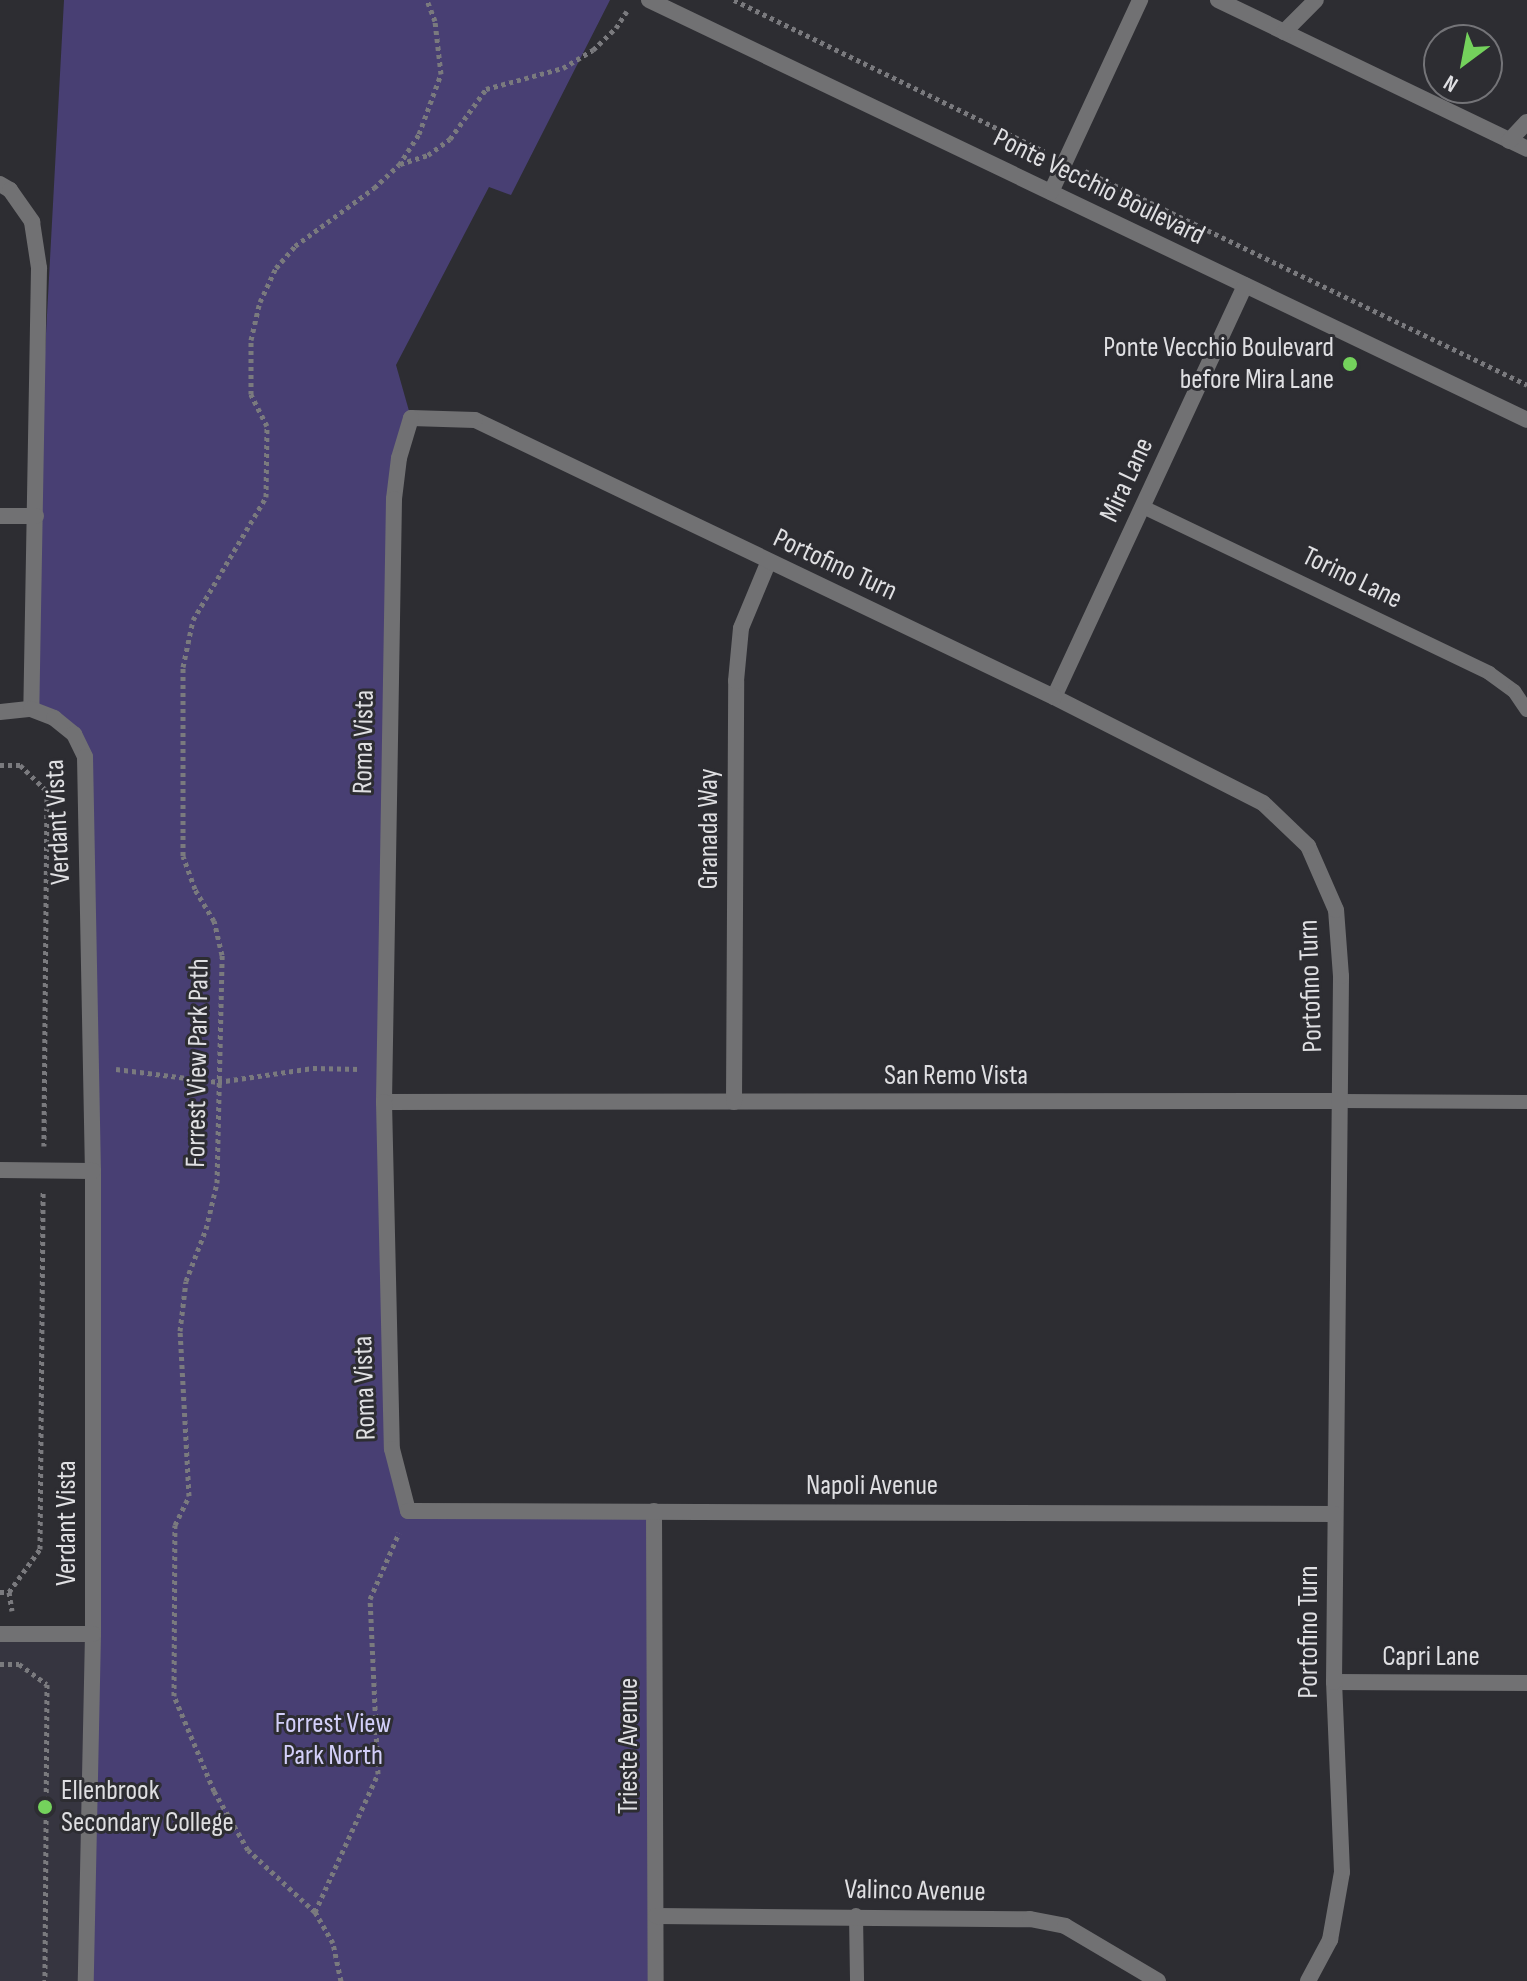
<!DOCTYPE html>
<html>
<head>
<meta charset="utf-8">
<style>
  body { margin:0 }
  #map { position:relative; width:1527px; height:1981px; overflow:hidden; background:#2d2d32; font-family:"Sofia Sans Condensed",sans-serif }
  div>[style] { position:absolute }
  .built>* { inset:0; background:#363540 }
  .green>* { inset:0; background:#483f73 }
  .path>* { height:5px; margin-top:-2.5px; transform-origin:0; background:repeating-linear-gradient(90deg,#7a7a7e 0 4px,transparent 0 8px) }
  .lane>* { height:14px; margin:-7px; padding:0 7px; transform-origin:7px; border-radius:7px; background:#717173 }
  .street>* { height:16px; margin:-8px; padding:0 8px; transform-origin:8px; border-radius:8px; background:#717173 }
  .dots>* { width:22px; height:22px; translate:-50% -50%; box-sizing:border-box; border:4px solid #2d2d32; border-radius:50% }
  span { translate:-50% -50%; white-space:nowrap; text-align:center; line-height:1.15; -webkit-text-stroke:6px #2d2d32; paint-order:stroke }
  .street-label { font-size:28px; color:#dfdfe2 }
  .poi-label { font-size:28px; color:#dfdfe2 }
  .right { translate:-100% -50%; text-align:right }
  .left { translate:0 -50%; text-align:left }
  .park-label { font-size:28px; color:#d3cff9 }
  .north { position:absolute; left:1423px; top:24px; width:80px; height:80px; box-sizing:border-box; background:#2d2d32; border:2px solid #747478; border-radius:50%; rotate:212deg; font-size:22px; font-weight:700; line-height:32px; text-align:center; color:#dfdfe2 }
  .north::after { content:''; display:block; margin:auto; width:28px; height:36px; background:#74d25c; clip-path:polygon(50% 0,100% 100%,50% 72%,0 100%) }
</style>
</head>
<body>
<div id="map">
  <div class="built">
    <div style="clip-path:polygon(0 1634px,93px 1634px,86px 1981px,0 1981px)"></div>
  </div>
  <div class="green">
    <div style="clip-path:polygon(64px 0,610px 0,511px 195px,489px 187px,396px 365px,411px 418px,399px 458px,384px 1102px,392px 1449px,408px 1511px,654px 1511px,656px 1981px,86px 1981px,85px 758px,74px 734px,31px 709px,35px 537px)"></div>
  </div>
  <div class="path">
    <div style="left:734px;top:0;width:345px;rotate:26deg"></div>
    <div style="left:400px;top:164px;width:29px;rotate:-18deg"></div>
    <div style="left:428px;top:155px;width:27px;rotate:-36deg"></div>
    <div style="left:450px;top:139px;width:62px;rotate:-54.2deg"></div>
    <div style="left:486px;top:89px;width:80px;rotate:-15.3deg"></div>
    <div style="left:563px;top:68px;width:35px;rotate:-31deg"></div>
    <div style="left:593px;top:50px;width:32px;rotate:-44deg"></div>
    <div style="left:616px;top:28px;width:20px;rotate:-57deg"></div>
    <div style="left:1085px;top:171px;width:491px;rotate:25.8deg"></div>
    <div style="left:0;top:765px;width:20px"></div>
    <div style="left:20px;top:765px;width:37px;rotate:44deg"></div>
    <div style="left:47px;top:791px;width:355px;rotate:90.5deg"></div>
    <div style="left:116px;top:1069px;width:103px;rotate:7.3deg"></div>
    <div style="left:218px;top:1082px;width:96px;rotate:-8.4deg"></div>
    <div style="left:313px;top:1068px;width:47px;rotate:1.2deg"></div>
    <div style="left:0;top:1592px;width:9px"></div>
    <div style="left:9px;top:1592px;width:53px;rotate:-54.2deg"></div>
    <div style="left:40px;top:1549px;width:357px;rotate:-89.5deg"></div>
    <div style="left:9px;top:1592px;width:19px;rotate:81deg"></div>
    <div style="left:0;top:1664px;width:19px"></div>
    <div style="left:19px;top:1664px;width:34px;rotate:36deg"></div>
    <div style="left:47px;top:1684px;width:297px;rotate:90.4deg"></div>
    <div style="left:315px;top:1912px;width:152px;rotate:-65.5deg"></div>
    <div style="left:378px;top:1774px;width:175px;rotate:-92.6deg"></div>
    <div style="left:370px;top:1599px;width:72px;rotate:-66.3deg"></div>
    <div style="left:341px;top:1981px;width:39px;rotate:-102deg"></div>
    <div style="left:333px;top:1943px;width:36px;rotate:-120deg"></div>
    <div style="left:315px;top:1912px;width:91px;rotate:-137.2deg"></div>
    <div style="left:248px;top:1850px;width:68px;rotate:-120deg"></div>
    <div style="left:214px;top:1791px;width:103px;rotate:-112.8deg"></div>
    <div style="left:174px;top:1696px;width:171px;rotate:-89.7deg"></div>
    <div style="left:175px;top:1525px;width:32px;rotate:-64deg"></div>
    <div style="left:189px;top:1496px;width:165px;rotate:-93.1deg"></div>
    <div style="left:180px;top:1331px;width:50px;rotate:-83.2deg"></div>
    <div style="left:186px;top:1281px;width:56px;rotate:-69deg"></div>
    <div style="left:206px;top:1229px;width:47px;rotate:-76.6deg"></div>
    <div style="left:217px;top:1183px;width:228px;rotate:-88.7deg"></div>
    <div style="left:222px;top:955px;width:35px;rotate:-103deg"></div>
    <div style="left:214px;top:921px;width:37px;rotate:-121deg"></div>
    <div style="left:195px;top:889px;width:35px;rotate:-110deg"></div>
    <div style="left:183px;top:856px;width:189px;rotate:-90deg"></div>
    <div style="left:183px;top:667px;width:48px;rotate:-78deg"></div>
    <div style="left:193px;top:620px;width:143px;rotate:-59.3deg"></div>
    <div style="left:266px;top:497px;width:71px;rotate:-89.2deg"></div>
    <div style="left:267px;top:426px;width:36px;rotate:-117deg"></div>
    <div style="left:251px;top:394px;width:54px;rotate:-90deg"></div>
    <div style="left:251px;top:340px;width:39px;rotate:-77deg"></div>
    <div style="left:260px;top:302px;width:38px;rotate:-65deg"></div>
    <div style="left:276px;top:268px;width:29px;rotate:-49deg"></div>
    <div style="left:295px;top:246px;width:98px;rotate:-36.3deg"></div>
    <div style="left:374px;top:188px;width:34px;rotate:-43deg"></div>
    <div style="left:399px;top:165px;width:37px;rotate:-57deg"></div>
    <div style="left:419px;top:134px;width:64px;rotate:-69.9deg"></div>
    <div style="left:441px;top:74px;width:53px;rotate:-96.5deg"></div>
    <div style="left:435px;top:21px;width:22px;rotate:-111deg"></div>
  </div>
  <div class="lane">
    <div style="left:1143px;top:507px;width:384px;rotate:25.6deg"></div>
    <div style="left:1489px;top:673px;width:31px;rotate:36deg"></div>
    <div style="left:1514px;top:691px;width:23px;rotate:56deg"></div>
    <div style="left:1340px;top:1101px;width:187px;rotate:0.3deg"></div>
    <div style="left:856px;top:1915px;width:66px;rotate:89.1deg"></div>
  </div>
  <div class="street">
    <div style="left:649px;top:0;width:973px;rotate:25.56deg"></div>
    <div style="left:1218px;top:0;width:343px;rotate:25.7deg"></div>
    <div style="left:1284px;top:32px;width:45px;rotate:-45deg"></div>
    <div style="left:1509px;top:141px;width:26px;rotate:-47deg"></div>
    <div style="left:0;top:184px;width:12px;rotate:31deg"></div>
    <div style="left:10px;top:190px;width:39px;rotate:55deg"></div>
    <div style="left:32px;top:222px;width:47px;rotate:81.3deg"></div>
    <div style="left:39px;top:268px;width:441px;rotate:91deg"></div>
    <div style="left:1051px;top:192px;width:212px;rotate:-65.1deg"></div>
    <div style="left:0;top:516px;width:36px"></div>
    <div style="left:1054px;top:697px;width:454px;rotate:-65.1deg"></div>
    <div style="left:0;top:712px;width:31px;rotate:-6deg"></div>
    <div style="left:31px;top:709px;width:25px;rotate:21deg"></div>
    <div style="left:54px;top:718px;width:26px;rotate:39deg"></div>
    <div style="left:74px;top:734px;width:25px;rotate:64deg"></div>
    <div style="left:85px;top:757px;width:414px;rotate:88.9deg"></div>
    <div style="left:93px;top:1171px;width:463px;rotate:90deg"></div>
    <div style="left:93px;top:1634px;width:347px;rotate:91.2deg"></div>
    <div style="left:384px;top:1102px;width:956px;rotate:-0.06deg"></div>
    <div style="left:734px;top:1102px;width:421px;rotate:-89.7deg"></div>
    <div style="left:736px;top:681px;width:53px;rotate:-84.6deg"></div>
    <div style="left:741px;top:628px;width:70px;rotate:-67.4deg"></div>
    <div style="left:0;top:1170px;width:93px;rotate:0.6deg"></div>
    <div style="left:654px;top:1511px;width:470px;rotate:89.8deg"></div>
    <div style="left:0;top:1634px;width:93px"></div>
    <div style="left:1334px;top:1682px;width:193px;rotate:0.3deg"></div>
    <div style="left:656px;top:1916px;width:374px;rotate:0.5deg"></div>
    <div style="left:1030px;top:1919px;width:36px;rotate:11deg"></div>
    <div style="left:1065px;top:1926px;width:108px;rotate:30.6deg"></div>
    <div style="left:1308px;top:1981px;width:47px;rotate:-61.8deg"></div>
    <div style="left:1330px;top:1940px;width:69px;rotate:-80deg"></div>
    <div style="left:1342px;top:1872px;width:190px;rotate:-92.4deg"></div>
    <div style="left:1334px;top:1682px;width:706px;rotate:-89.43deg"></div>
    <div style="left:1341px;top:976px;width:66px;rotate:-94.3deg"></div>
    <div style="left:1336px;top:910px;width:70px;rotate:-113.6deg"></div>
    <div style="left:1308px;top:846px;width:62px;rotate:-136.3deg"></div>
    <div style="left:1263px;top:803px;width:234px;rotate:-153.1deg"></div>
    <div style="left:1054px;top:697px;width:642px;rotate:-154.43deg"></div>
    <div style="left:475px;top:420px;width:64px;rotate:-178.2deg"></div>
    <div style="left:411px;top:418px;width:42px;rotate:106.7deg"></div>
    <div style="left:399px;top:458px;width:41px;rotate:97deg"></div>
    <div style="left:394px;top:499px;width:603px;rotate:90.95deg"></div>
    <div style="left:384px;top:1102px;width:347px;rotate:88.7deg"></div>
    <div style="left:392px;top:1449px;width:64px;rotate:75.5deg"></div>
    <div style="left:408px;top:1511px;width:927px;rotate:0.19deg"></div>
  </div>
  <div class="dots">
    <div style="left:1350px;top:364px;background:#74d25c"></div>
    <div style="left:45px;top:1807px;background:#74d25c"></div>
  </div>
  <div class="street-label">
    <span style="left:1099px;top:187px;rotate:26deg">Ponte Vecchio Boulevard</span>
    <span style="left:1127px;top:480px;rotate:-65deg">Mira Lane</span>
    <span style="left:835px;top:565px;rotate:25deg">Portofino Turn</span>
    <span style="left:1352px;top:578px;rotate:26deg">Torino Lane</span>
    <span style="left:364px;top:742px;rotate:-89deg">Roma Vista</span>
    <span style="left:58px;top:822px;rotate:-93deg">Verdant Vista</span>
    <span style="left:709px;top:829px;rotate:-90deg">Granada Way</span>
    <span style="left:1311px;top:986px;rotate:-92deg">Portofino Turn</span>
    <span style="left:198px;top:1063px;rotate:-89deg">Forrest View Park Path</span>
    <span style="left:956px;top:1076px">San Remo Vista</span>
    <span style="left:365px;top:1388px;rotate:-92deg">Roma Vista</span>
    <span style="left:872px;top:1486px">Napoli Avenue</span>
    <span style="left:67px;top:1523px;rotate:-90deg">Verdant Vista</span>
    <span style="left:1309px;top:1632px;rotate:-90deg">Portofino Turn</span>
    <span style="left:1431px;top:1657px">Capri Lane</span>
    <span style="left:629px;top:1746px;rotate:-90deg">Trieste Avenue</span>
    <span style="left:915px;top:1891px;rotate:1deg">Valinco Avenue</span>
  </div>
  <div class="poi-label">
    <span class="right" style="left:1334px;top:364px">Ponte Vecchio Boulevard<br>before Mira Lane</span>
    <span class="left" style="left:61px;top:1807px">Ellenbrook<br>Secondary College</span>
  </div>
  <div class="park-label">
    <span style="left:333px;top:1740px">Forrest View<br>Park North</span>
  </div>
  <div class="north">N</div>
</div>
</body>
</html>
